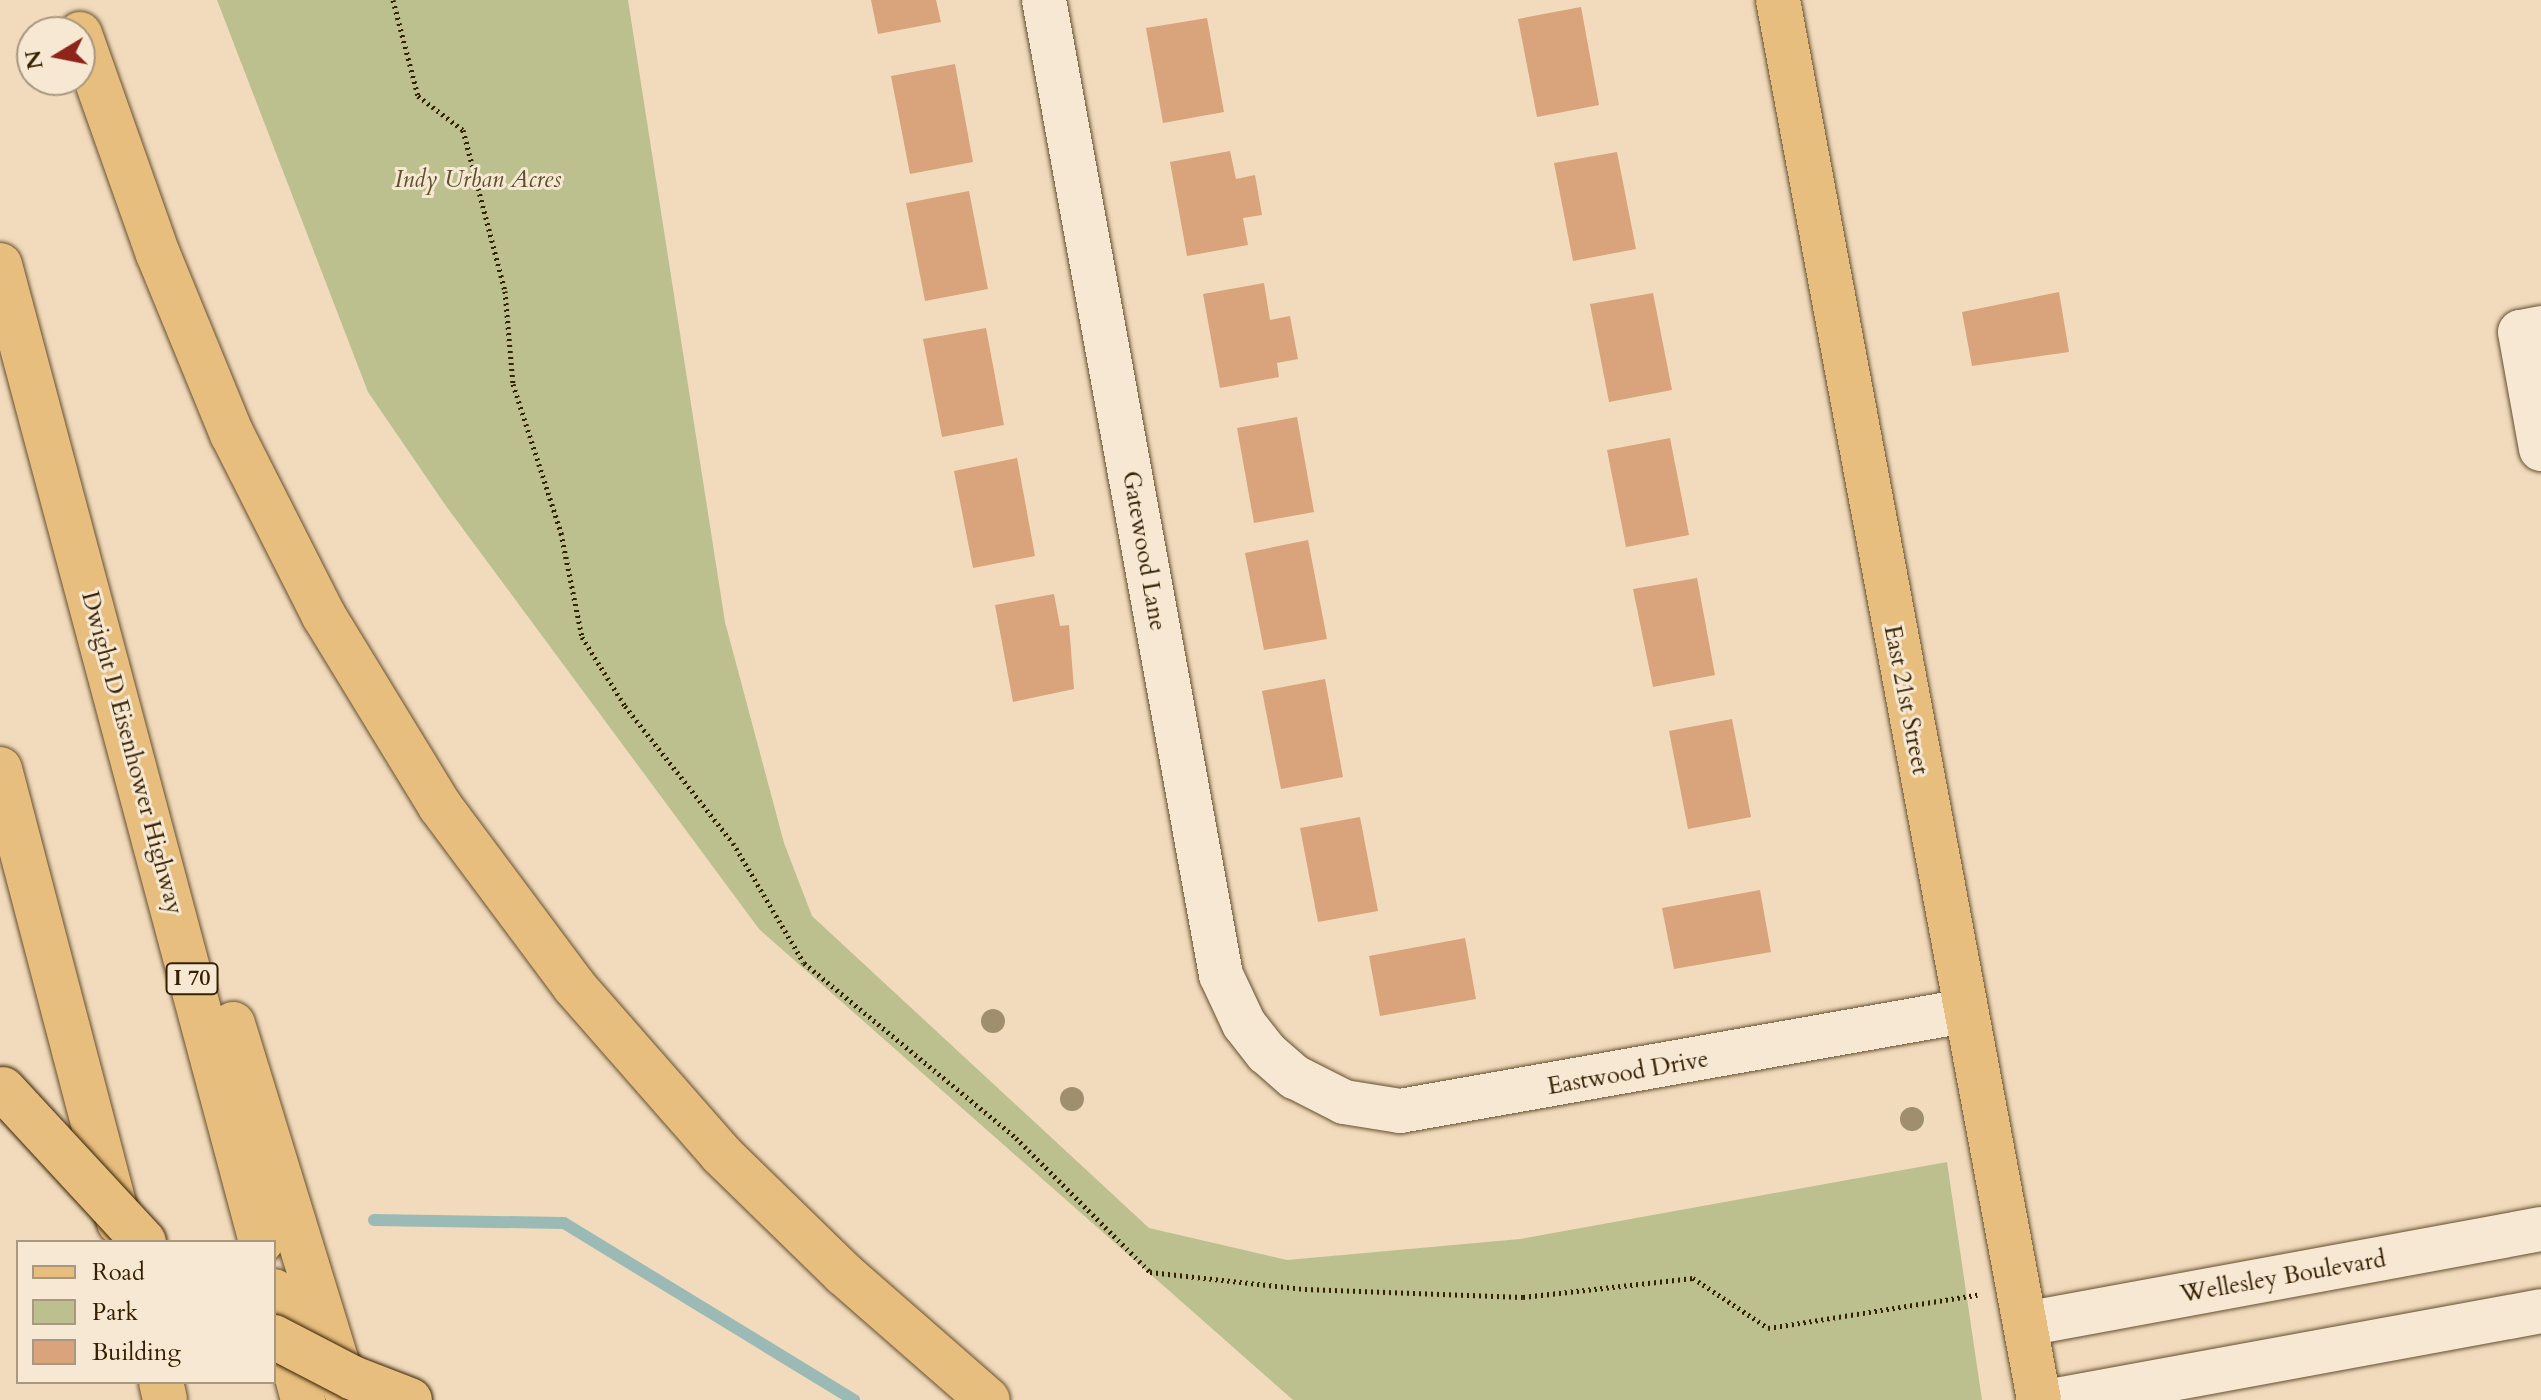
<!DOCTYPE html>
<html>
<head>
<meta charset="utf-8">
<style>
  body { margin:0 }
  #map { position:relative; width:2541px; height:1400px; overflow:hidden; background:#f1dbbc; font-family:Cardo,serif }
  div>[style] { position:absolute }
  .green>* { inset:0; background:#bcc08f }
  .stream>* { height:12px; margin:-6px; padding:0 6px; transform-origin:6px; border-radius:6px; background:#9bbab5 }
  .building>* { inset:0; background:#d9a37b }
  .path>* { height:5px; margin-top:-2.5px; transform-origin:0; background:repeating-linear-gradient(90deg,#362000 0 2px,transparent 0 6px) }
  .roads { filter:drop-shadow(0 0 2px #654f2f) drop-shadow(0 0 2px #654f2f) }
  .minor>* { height:44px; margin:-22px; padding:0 22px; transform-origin:22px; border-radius:22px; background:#f6e8d3 }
  .major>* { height:44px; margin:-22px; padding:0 22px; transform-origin:22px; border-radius:22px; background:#e8be7e }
  .highway>* { height:44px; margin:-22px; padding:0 22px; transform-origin:22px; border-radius:22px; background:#e8be7e }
  .bridges { filter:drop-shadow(0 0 2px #362000) drop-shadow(0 0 2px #362000) }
  .highway-bridge>* { height:44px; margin:-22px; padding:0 22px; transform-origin:22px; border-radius:22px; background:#e8be7e }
  .trees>* { width:24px; height:24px; margin:-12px; border-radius:50%; background:#a08f6c }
  span { translate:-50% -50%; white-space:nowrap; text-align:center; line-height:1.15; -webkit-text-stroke:6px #f6e8d3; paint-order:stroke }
  .shield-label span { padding:2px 6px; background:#f6e8d3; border:2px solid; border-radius:6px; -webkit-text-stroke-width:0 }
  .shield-label { font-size:22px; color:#362000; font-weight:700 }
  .park-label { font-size:24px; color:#5e502b; font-style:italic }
  .street-label { font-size:24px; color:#362000 }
  .legend { position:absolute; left:16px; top:1240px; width:260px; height:144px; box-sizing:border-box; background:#f6e8d3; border:2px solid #a9987f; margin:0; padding:10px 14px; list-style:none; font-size:24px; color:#362000 }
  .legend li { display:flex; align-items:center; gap:16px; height:40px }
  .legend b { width:40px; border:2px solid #a9987f }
  .north { position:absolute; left:16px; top:16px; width:80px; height:80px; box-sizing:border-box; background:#f6e8d3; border:2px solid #a9987f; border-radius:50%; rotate:260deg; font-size:22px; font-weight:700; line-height:32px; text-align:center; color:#362000 }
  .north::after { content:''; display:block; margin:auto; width:28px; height:36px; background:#8f2418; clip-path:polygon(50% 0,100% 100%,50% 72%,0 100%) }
</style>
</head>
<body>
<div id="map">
  <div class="green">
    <div style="clip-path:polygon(217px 0,628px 0,725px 622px,784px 843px,812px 916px,1149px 1228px,1287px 1260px,1520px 1239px,1947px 1162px,1982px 1400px,1293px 1400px,759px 929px,446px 506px,368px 392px)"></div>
  </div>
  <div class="stream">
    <div style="left:374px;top:1220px;width:190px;rotate:0.9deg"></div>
    <div style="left:564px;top:1223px;width:340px;rotate:31.4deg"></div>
  </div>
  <div class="building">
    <div style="clip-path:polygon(871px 0,936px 0,941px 22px,878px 34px)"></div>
    <div style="clip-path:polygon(1581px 7px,1599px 105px,1537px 117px,1518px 19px)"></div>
    <div style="clip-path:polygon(1207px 18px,1224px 112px,1163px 123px,1146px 28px)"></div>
    <div style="clip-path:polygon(955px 64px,973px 162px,910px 174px,891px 76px)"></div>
    <div style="clip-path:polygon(1230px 151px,1236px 179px,1255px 175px,1262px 215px,1243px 218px,1248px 245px,1187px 256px,1170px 162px)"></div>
    <div style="clip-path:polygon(1617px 152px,1636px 249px,1573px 261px,1554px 163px)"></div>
    <div style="clip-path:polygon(969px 191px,988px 289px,925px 301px,906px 203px)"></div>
    <div style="clip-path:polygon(1264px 283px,1270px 320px,1290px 316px,1298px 359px,1277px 363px,1279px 377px,1220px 388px,1203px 294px)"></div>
    <div style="clip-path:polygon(2059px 292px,2069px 352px,1972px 366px,1962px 312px)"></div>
    <div style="clip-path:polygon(1653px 293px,1672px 390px,1609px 402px,1590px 304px)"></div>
    <div style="clip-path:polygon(986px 328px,1004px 425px,942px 437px,923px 339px)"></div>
    <div style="clip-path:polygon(1297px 417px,1314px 512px,1254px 523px,1237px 428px)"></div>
    <div style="clip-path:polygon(1670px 438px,1689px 535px,1626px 547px,1607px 450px)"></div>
    <div style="clip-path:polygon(1017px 458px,1035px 556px,973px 568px,954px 471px)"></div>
    <div style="clip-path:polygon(1308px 540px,1327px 639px,1264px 650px,1245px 553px)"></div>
    <div style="clip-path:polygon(1697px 578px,1715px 675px,1653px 687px,1633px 589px)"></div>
    <div style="clip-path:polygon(1054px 594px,1060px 626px,1069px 625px,1074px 689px,1013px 702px,995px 605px)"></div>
    <div style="clip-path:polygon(1325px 679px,1343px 777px,1281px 789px,1262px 691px)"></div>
    <div style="clip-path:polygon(1732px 719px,1751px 817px,1688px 829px,1669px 731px)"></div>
    <div style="clip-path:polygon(1360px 817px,1378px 911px,1318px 922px,1300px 828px)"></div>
    <div style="clip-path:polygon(1760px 890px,1771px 952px,1674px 969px,1662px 908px)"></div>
    <div style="clip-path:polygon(1465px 938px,1476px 999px,1380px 1016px,1369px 956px)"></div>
  </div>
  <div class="path">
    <div style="left:393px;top:0;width:99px;rotate:75.4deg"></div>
    <div style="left:418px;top:96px;width:56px;rotate:37.1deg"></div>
    <div style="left:463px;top:130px;width:166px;rotate:75.4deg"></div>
    <div style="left:505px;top:291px;width:93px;rotate:85.1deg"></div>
    <div style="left:513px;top:384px;width:157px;rotate:72.1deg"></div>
    <div style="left:561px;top:533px;width:106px;rotate:78.6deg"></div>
    <div style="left:582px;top:637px;width:81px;rotate:58.1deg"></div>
    <div style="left:625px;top:706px;width:174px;rotate:51.8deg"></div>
    <div style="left:733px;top:843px;width:139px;rotate:59.4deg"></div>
    <div style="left:804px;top:963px;width:275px;rotate:39.5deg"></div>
    <div style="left:1016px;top:1138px;width:190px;rotate:45deg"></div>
    <div style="left:1150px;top:1272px;width:156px;rotate:6.3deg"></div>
    <div style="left:1305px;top:1289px;width:218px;rotate:2.1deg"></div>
    <div style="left:1523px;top:1297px;width:171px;rotate:-6.4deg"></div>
    <div style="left:1693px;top:1278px;width:90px;rotate:33.7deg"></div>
    <div style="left:1768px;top:1328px;width:212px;rotate:-9deg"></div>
  </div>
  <div class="roads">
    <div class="minor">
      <div style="left:1044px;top:0;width:991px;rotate:79.71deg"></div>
      <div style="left:1221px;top:975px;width:54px;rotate:64.9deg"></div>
      <div style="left:1244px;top:1024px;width:37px;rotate:52deg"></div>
      <div style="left:1267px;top:1053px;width:37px;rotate:41deg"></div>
      <div style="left:1295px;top:1077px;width:55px;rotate:27deg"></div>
      <div style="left:1344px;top:1102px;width:57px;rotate:9.1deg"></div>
      <div style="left:1400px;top:1111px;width:574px;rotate:-10.04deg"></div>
      <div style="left:2541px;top:328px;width:21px;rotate:169deg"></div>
      <div style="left:2520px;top:332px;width:119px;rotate:79.8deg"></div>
      <div style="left:2025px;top:1324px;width:525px;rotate:-10.43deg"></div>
      <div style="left:2057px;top:1400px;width:492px;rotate:-10.4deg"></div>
    </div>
    <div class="major">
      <div style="left:1778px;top:0;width:1424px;rotate:79.44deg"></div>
    </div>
    <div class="highway">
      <div style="left:80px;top:34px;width:233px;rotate:70.5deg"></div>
      <div style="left:158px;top:254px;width:195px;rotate:67.7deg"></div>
      <div style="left:232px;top:434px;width:204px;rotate:63.2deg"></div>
      <div style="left:324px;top:616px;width:223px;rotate:58.6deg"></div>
      <div style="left:440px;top:806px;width:224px;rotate:53.3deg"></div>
      <div style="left:574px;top:986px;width:223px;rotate:48.8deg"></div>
      <div style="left:721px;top:1154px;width:172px;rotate:44.3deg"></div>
      <div style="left:844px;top:1274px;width:191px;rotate:41.2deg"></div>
      <div style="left:0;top:265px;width:1011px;rotate:75.04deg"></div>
      <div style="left:0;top:769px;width:469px;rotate:75.3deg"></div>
      <div style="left:233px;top:1024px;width:393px;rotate:72.9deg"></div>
      <div style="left:274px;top:1291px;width:113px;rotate:75.1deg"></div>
      <div style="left:161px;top:1382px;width:18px;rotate:77deg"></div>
    </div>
  </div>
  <div class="bridges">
    <div class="highway-bridge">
      <div style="left:3px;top:1089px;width:208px;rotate:47.3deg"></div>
      <div style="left:274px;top:1337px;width:89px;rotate:27.4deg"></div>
      <div style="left:353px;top:1378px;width:61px;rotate:21.1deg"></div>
    </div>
  </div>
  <div class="trees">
    <div style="left:993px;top:1021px"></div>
    <div style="left:1072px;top:1099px"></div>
    <div style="left:1912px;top:1119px"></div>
  </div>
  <div class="shield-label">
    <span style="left:192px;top:979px">I 70</span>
  </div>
  <div class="park-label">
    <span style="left:478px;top:180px">Indy Urban Acres</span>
  </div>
  <div class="street-label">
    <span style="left:1144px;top:551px;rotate:80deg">Gatewood Lane</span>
    <span style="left:1906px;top:700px;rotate:79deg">East 21st Street</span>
    <span style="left:132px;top:753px;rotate:75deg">Dwight D Eisenhower Highway</span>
    <span style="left:1628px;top:1073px;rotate:-10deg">Eastwood Drive</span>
    <span style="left:2283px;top:1277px;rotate:-10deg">Wellesley Boulevard</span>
  </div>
  <ul class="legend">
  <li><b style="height:10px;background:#e8be7e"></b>Road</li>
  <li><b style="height:22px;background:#bcc08f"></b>Park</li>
  <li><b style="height:22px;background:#d9a37b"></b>Building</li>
  </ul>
  <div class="north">N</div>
</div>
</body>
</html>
